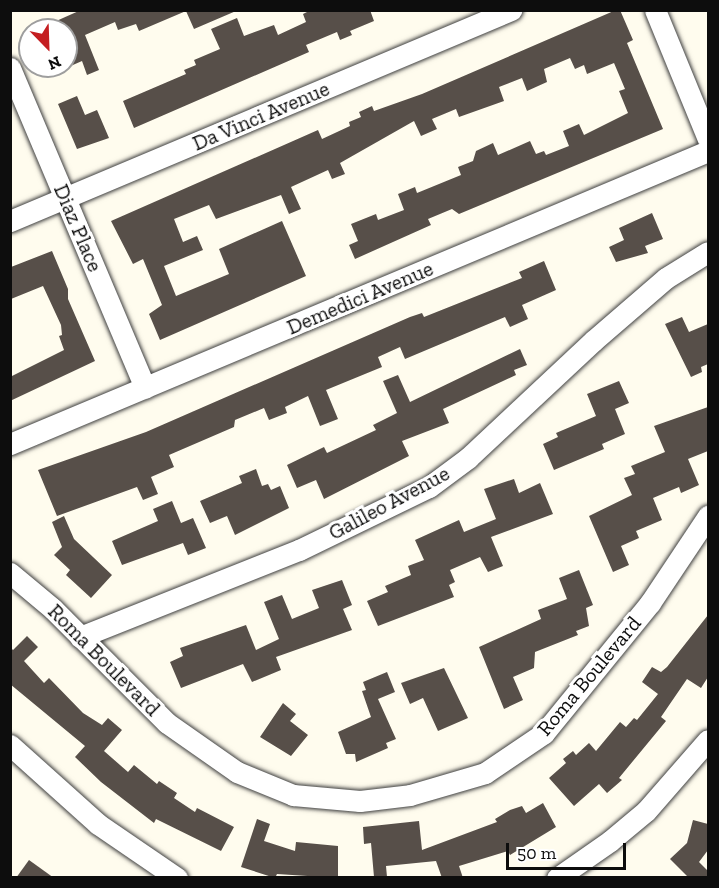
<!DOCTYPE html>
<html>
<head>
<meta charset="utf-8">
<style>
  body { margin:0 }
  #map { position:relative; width:719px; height:888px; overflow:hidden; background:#fffcee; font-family:"Zilla Slab",serif }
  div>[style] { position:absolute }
  .building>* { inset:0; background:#574f49 }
  .roads { filter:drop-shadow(0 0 2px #404040) drop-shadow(0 0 2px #404040) }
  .minor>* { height:21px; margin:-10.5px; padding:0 10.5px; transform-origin:10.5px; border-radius:10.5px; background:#fff }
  span { translate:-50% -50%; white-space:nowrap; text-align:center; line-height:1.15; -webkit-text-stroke:6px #fff; paint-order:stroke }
  .street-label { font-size:21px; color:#0d0d0d }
  .frame { position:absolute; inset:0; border:12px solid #0d0d0d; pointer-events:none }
  .north { position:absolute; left:18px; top:18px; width:60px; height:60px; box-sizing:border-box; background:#fff; border:2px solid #9e9e9e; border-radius:50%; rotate:157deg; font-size:16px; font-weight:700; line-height:24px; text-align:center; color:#0d0d0d }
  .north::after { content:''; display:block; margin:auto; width:21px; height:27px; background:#c41e21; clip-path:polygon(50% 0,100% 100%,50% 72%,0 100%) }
  .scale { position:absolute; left:506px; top:843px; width:120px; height:27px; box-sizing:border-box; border:3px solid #0d0d0d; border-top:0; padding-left:8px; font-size:18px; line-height:21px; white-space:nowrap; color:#0d0d0d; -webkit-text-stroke:4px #fff; paint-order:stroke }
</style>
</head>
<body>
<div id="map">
  <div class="building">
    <div style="clip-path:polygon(81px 10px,236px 10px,236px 11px,194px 29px,186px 11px,139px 31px,136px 24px,118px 30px,115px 22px,85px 35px,99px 70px,87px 75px,82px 61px,66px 68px,66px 30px,36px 30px)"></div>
    <div style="clip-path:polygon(311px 10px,370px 10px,374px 21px,350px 31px,352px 35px,340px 40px,337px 32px,306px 45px,309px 52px,134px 128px,123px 101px,186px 74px,184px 70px,196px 65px,194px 60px,220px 49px,211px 29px,237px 18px,244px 36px,274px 25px,278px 35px,306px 22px,303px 14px)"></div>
    <div style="clip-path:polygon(616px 10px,620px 10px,633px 40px,627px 43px,663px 129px,459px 214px,452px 209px,428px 219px,431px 225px,355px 259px,349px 245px,358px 241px,351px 224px,376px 214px,378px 220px,404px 210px,398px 194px,415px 187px,417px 193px,461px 175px,458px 167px,473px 161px,476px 151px,493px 143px,498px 155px,530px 141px,536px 154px,544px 151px,546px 155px,569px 146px,563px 131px,579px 124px,584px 135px,628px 113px,619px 91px,625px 89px,614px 63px,587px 74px,584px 65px,575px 69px,570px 58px,544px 69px,547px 82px,527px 91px,522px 78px,499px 87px,504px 101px,459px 117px,456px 109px,432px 119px,437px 129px,421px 136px,414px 121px,340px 163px,345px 174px,332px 179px,328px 170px,291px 187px,301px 209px,289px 214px,281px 195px,216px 219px,209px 205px,174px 219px,183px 242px,197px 236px,203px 250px,164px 266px,176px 296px,229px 274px,219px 249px,282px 221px,306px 276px,160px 340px,149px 314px,162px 305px,143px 259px,133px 264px,111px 221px,318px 130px,322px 139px,350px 126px,349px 122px,361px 117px,359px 112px,372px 106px,374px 111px,422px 94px)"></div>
    <div style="clip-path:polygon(77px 96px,85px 115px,97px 110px,109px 138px,77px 149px,58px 104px)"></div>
    <div style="clip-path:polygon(652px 213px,663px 239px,645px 246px,648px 253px,616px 262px,609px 247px,624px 240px,619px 228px)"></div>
    <div style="clip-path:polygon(52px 251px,68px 289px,68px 299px,95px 361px,10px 401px,10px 377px,64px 350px,59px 336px,62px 335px,61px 325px,43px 286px,11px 299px,11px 267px)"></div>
    <div style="clip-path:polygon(544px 261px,556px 290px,522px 305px,528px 319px,510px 327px,505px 317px,405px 359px,400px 347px,378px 357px,382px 367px,326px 390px,338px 419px,320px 426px,308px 396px,285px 407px,287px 413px,269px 420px,264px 408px,235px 420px,234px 427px,169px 455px,174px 467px,151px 477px,158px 494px,143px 500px,137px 487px,57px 516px,38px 470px,146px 432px,410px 317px,422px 313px,424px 317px,522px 278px,519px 272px)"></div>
    <div style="clip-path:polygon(682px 317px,689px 332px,708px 324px,708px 364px,701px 367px,702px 372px,691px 377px,665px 324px)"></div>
    <div style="clip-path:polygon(520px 349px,527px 365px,514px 370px,516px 375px,443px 409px,449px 423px,402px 441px,409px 456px,324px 499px,316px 480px,297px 488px,287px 465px,324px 447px,327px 453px,376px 430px,373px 425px,397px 413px,383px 381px,398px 375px,410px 402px)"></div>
    <div style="clip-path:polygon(619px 381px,629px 403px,615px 409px,625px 434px,602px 444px,604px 449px,554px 470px,543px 444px,558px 437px,556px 433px,596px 416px,587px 394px)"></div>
    <div style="clip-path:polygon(708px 407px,708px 451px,688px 459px,699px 485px,681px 493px,679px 487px,653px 498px,662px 520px,636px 531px,639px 538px,621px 546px,629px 565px,613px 572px,589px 516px,632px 495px,624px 478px,635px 474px,631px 466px,665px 452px,654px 426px)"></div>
    <div style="clip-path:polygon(256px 469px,262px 486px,268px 484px,271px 490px,280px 486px,289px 508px,235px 535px,227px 516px,210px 523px,200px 501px,242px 483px,239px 476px)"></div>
    <div style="clip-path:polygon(514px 479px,519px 493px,540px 483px,553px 514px,491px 537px,503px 566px,488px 572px,480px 557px,450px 570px,455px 582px,449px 585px,454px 597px,378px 626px,367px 601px,388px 592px,385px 586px,411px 575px,408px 566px,424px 560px,415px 540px,459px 520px,464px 532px,496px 519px,484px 489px)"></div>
    <div style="clip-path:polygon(172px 501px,181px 523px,193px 518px,206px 548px,188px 555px,183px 543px,122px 565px,112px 541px,158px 521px,153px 509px)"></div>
    <div style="clip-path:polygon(64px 516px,74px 539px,112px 575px,91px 598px,66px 575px,70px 570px,54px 555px,62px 547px,52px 522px)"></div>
    <div style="clip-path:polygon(579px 570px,593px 605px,586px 608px,589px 626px,576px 631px,578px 635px,535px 652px,534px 668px,513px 677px,523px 700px,504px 709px,479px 647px,541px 619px,538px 610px,567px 599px,559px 578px)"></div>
    <div style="clip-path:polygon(342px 580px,352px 605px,343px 609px,352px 630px,276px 657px,281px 670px,252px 682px,243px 664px,181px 688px,170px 662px,183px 656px,180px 648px,246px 625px,256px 650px,279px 639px,264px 602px,282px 595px,292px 619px,319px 608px,312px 590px)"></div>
    <div style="clip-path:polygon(708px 615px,708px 677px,701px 688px,687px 679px,661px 717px,666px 721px,619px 778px,622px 780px,607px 793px,599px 784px,574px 806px,549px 778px,566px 763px,563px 759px,573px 751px,576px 755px,589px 743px,596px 751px,620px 722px,626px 727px,634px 718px,637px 720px,658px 694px,642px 682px,652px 667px,661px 672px,667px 667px)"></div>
    <div style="clip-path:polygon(27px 636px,38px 647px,24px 661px,44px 683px,49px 678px,83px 713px,102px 725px,108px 718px,122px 730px,104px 751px,128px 772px,134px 765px,157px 784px,159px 781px,177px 793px,174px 798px,195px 812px,197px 808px,234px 827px,221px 851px,156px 819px,154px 823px,101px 782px,75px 757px,85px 746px,10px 684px,10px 647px,13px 650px)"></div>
    <div style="clip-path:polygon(444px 668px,468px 718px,438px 731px,423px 698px,410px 704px,401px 683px)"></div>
    <div style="clip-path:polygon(387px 672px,395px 692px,378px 699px,396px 739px,386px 743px,388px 748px,356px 762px,355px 754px,346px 754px,338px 732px,371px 717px,362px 691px,366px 690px,363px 682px)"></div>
    <div style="clip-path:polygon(283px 703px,296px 714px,290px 721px,308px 735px,291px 756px,260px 737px)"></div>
    <div style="clip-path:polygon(543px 803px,556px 827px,510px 855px,508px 851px,459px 866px,463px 878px,442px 878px,436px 861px,386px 866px,387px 877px,374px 877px,371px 843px,364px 844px,363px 827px,419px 821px,422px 850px,497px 822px,495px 819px,510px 810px,522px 806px,526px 813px)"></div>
    <div style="clip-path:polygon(257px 819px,270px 824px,264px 841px,295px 851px,296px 842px,338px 846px,338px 878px,277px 874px,275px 878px,241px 867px)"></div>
    <div style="clip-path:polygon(693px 820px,708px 824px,708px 850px,699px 862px,708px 871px,708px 878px,689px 878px,670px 859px,687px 843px)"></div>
    <div style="clip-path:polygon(29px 860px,54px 878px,16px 878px)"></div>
  </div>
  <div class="roads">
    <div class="minor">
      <div style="left:655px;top:10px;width:139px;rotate:67.7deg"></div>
      <div style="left:10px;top:68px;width:347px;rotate:67.1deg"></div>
      <div style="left:10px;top:221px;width:544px;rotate:-22.84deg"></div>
      <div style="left:10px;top:444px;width:757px;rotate:-22.77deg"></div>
      <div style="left:10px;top:573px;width:56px;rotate:39.9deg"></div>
      <div style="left:53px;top:609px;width:161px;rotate:45deg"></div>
      <div style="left:167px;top:723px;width:85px;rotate:35deg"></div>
      <div style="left:237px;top:772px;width:61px;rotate:22.3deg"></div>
      <div style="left:293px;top:795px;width:67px;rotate:5.1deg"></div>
      <div style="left:360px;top:801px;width:50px;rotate:-6.8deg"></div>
      <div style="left:410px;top:795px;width:78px;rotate:-16.3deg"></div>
      <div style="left:485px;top:773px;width:71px;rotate:-34.1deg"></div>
      <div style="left:544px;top:733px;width:168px;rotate:-50.8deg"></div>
      <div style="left:650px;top:603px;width:105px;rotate:-56.3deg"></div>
      <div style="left:80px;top:637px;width:236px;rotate:-21.7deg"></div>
      <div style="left:299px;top:550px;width:144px;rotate:-25.9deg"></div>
      <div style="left:429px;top:487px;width:49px;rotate:-36.6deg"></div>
      <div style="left:468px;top:458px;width:171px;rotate:-43.1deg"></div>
      <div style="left:593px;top:341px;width:96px;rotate:-40.8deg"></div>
      <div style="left:666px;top:278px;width:49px;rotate:-31.8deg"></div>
      <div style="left:10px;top:745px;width:118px;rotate:41.9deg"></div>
      <div style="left:98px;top:824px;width:96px;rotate:34.4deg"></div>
      <div style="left:557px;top:878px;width:65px;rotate:-34.9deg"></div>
      <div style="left:610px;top:841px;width:47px;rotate:-39.8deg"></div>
      <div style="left:646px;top:811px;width:94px;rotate:-48.9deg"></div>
    </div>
  </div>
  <div class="street-label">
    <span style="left:261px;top:116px;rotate:-23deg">Da Vinci Avenue</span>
    <span style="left:78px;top:228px;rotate:67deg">Diaz Place</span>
    <span style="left:360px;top:298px;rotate:-23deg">Demedici Avenue</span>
    <span style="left:389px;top:503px;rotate:-28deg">Galileo Avenue</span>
    <span style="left:104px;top:660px;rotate:45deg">Roma Boulevard</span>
    <span style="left:589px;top:676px;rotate:-50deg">Roma Boulevard</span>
  </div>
  <div class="frame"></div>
  <div class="north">N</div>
  <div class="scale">50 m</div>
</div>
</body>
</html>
